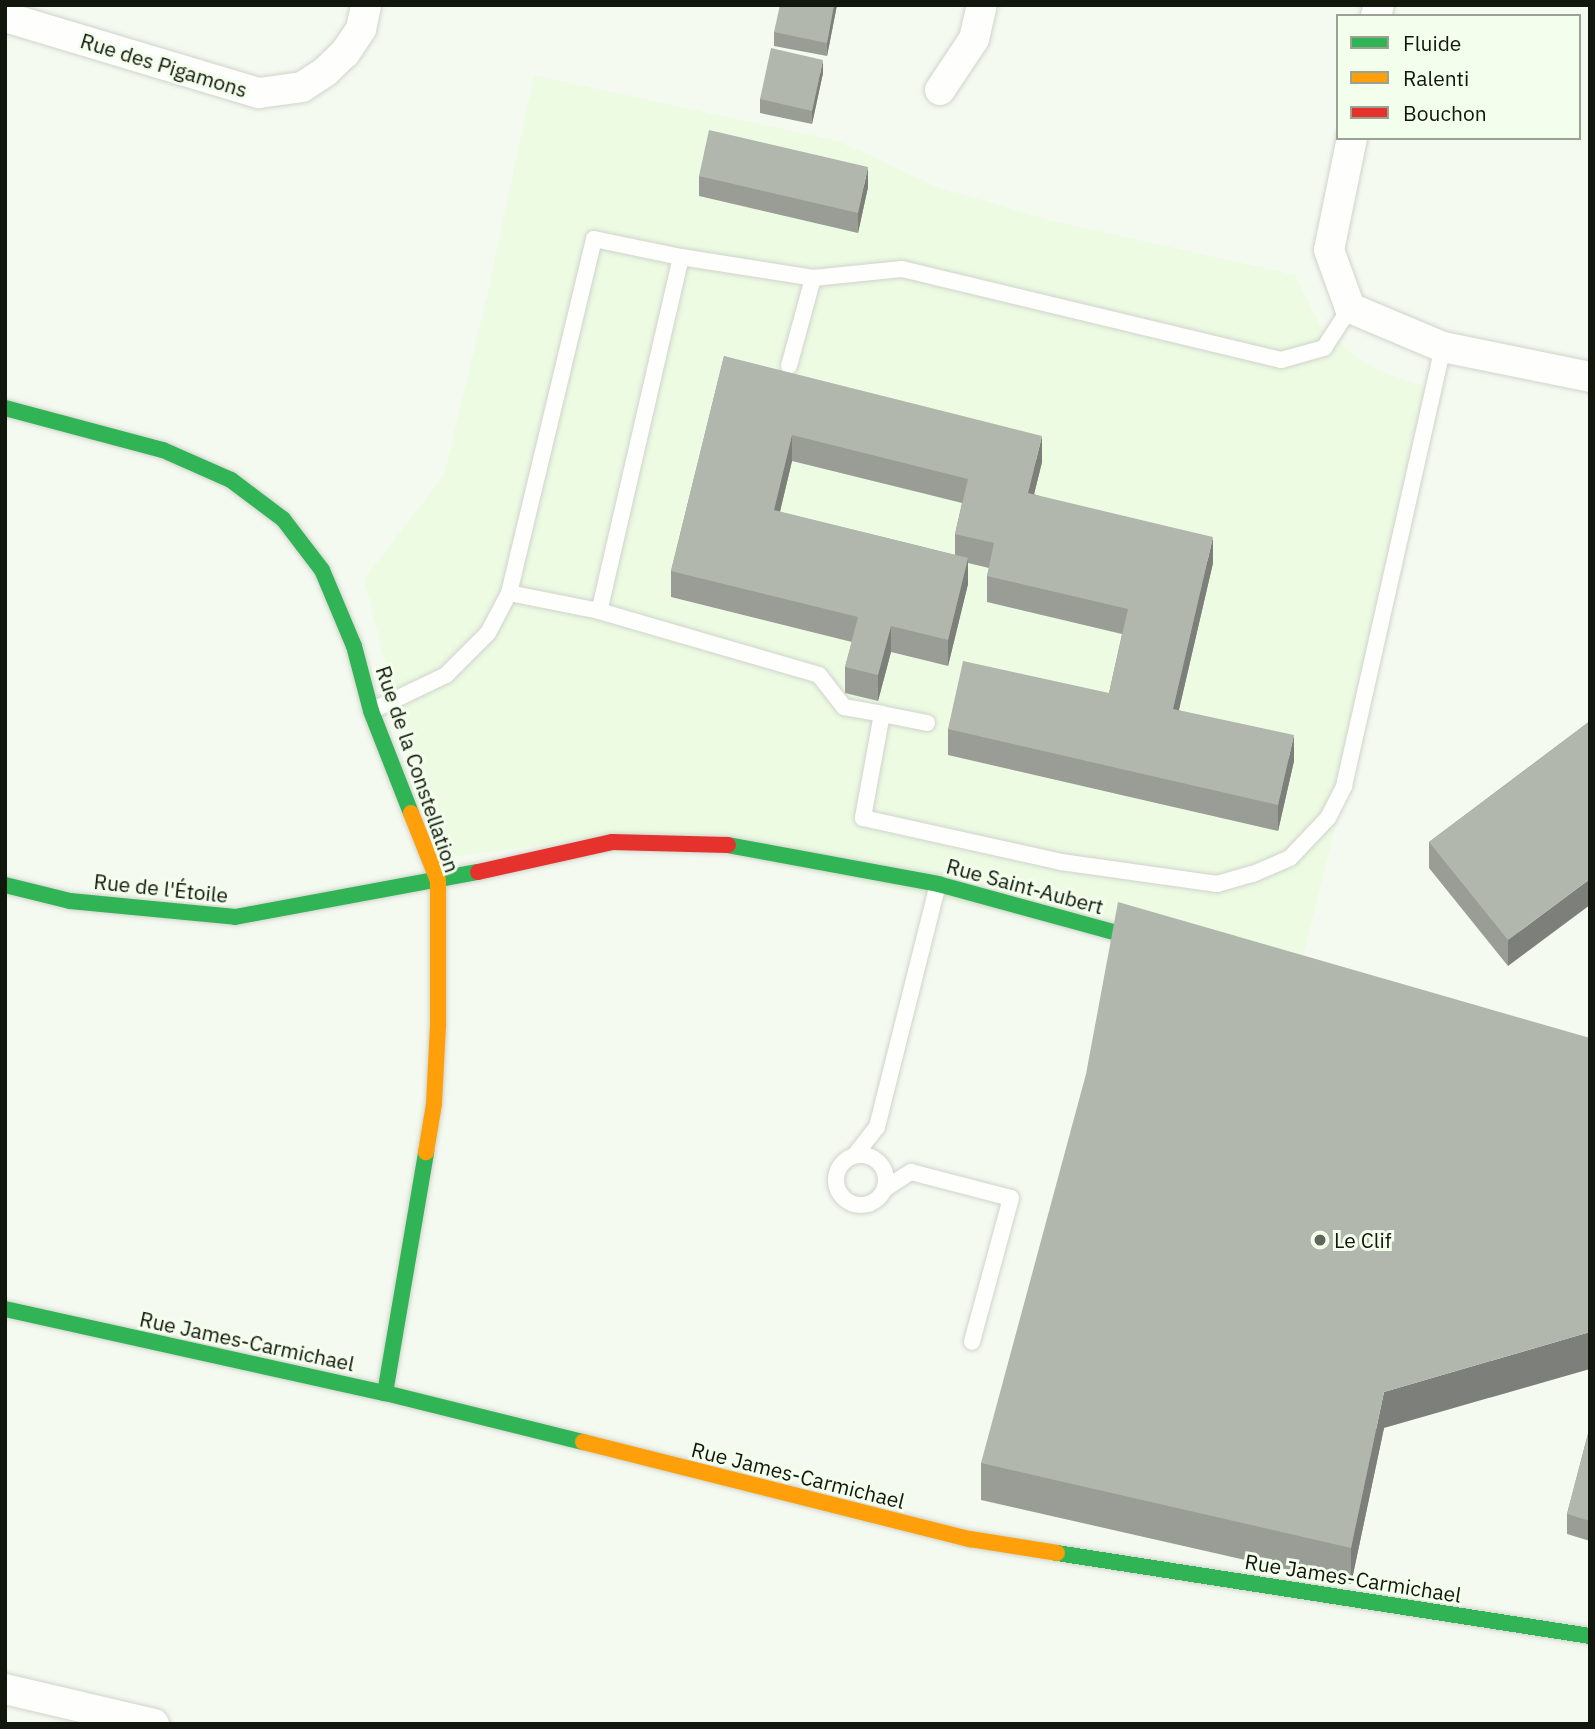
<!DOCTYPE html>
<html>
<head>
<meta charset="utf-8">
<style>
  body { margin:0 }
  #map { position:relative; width:1595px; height:1729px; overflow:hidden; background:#f5faf1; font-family:"IBM Plex Sans",sans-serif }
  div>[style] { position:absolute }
  .built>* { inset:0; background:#edfbe3 }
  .roads { filter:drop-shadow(0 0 2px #cfd4cb) drop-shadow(0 0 2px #cfd4cb) }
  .lane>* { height:16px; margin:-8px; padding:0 8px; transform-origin:8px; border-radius:8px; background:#fefefd }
  .lane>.ring { margin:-8px; padding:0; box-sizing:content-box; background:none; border:16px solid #fefefd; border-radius:50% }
  .street>* { height:30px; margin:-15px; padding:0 15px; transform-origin:15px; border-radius:15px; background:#fefefd }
  .fast>* { height:16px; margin:-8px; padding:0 8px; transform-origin:8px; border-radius:8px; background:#30b455 }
  .slow>* { height:16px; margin:-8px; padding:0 8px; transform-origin:8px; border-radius:8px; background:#ff9f0a }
  .jam>* { height:16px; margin:-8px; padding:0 8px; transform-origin:8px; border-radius:8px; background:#e5322d }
  .wall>* { inset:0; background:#999d96 }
  .shaded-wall>* { inset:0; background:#7d807a }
  .building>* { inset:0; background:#b2b7ae }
  .dots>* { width:19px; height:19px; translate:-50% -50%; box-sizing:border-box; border:4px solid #f4feed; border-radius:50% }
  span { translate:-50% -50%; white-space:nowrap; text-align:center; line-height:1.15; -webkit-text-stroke:6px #f4feed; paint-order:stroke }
  .street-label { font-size:21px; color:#11170d }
  .poi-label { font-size:21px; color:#11170d }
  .left { translate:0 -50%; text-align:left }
  .frame { position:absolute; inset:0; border:7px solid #11170d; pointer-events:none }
  .legend { position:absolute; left:1336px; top:14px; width:245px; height:126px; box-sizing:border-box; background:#f4feed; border:2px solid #99a293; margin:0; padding:9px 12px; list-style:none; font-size:21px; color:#11170d }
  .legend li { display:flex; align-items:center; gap:14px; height:35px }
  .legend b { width:35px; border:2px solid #99a293 }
</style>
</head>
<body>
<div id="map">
  <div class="built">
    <div style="clip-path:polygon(534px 75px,838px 141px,935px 186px,1049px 220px,1295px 275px,1322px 329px,1372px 368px,1443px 393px,1295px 990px,1118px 938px,633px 833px,450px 857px,395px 703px,364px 579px,444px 475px,487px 296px)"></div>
  </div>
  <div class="roads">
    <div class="lane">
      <div style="left:681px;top:257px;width:134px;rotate:9deg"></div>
      <div style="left:813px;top:278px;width:89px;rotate:-5.8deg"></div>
      <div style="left:902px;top:269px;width:390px;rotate:13.5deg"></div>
      <div style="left:1281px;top:360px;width:45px;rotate:-15.6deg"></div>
      <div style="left:1324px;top:348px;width:48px;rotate:-57deg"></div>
      <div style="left:789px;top:366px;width:91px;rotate:-74.7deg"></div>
      <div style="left:509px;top:593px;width:92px;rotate:11.3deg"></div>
      <div style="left:599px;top:611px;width:229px;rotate:16.2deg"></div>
      <div style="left:819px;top:675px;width:41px;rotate:52deg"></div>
      <div style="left:844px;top:707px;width:39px;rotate:10deg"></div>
      <div style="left:882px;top:714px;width:106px;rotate:100.4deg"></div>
      <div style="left:863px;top:818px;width:203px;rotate:12.5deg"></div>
      <div style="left:1061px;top:862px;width:158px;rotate:8deg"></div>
      <div style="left:1217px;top:884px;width:37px;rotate:-16deg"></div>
      <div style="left:1253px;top:874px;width:40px;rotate:-23.4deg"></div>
      <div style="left:1290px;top:858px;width:55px;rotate:-46.5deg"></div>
      <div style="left:1328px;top:818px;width:36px;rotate:-63deg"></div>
      <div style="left:1344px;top:786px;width:450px;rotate:-77.3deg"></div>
      <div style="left:371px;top:711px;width:83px;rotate:-25.6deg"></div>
      <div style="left:446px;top:675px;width:59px;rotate:-45deg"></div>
      <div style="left:488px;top:633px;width:45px;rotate:-62.3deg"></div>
      <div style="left:509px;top:593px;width:364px;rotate:-76.5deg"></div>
      <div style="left:594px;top:239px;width:89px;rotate:11.7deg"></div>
      <div style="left:681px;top:257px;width:363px;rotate:103deg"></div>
      <div style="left:882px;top:714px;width:46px;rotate:11.3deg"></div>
      <div class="ring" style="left:836px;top:1155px;width:34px;height:34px"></div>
      <div style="left:855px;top:1155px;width:36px;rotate:-52deg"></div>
      <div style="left:877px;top:1127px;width:251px;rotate:-75.9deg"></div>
      <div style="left:886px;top:1188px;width:30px;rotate:-33deg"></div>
      <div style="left:911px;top:1172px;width:103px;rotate:14.6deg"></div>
      <div style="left:1011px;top:1198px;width:149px;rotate:105.2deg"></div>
    </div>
    <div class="street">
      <div style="left:1376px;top:16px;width:11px;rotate:-75deg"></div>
      <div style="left:5px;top:17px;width:265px;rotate:16.7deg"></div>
      <div style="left:259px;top:93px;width:43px;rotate:-7.9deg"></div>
      <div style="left:302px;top:87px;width:27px;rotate:-33deg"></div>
      <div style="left:325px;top:72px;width:28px;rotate:-44deg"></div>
      <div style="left:345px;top:53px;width:29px;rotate:-56deg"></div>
      <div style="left:361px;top:29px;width:25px;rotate:-78deg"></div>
      <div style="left:940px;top:90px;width:61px;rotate:-56.3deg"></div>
      <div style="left:974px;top:39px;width:35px;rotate:-77deg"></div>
      <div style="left:1352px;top:138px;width:114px;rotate:101.6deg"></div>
      <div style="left:1329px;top:250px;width:62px;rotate:70.1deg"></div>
      <div style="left:1350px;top:308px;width:101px;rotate:22.8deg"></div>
      <div style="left:1443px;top:347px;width:150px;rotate:11.5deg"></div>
      <div style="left:5px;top:1689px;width:153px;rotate:13.2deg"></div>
    </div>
    <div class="fast">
      <div style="left:5px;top:408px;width:163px;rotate:14.9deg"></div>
      <div style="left:163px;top:450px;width:74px;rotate:23.8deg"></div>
      <div style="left:231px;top:480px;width:65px;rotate:36.9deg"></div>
      <div style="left:283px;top:519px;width:64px;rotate:52.6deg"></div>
      <div style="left:322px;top:570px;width:82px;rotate:67.2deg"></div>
      <div style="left:354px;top:646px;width:67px;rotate:75.3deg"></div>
      <div style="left:371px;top:711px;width:110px;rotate:68.6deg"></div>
      <div style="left:728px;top:845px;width:214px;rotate:10.5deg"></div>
      <div style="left:938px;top:884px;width:234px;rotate:15.3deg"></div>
      <div style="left:5px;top:885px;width:67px;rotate:13.8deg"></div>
      <div style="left:70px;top:901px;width:166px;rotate:5.5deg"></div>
      <div style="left:235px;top:917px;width:247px;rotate:-10.5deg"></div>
      <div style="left:5px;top:1309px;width:389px;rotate:12.5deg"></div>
      <div style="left:385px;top:1393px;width:204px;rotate:13.9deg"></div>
      <div style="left:385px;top:1393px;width:244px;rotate:-80.3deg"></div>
      <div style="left:1057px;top:1553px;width:539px;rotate:8.85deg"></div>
    </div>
    <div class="slow">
      <div style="left:411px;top:813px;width:73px;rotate:68.3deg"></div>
      <div style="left:438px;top:881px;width:144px;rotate:90deg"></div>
      <div style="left:438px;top:1025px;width:79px;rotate:92.9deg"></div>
      <div style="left:434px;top:1104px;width:49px;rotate:99.5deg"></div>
      <div style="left:583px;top:1442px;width:399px;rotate:14.1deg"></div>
      <div style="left:970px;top:1539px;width:88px;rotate:9.1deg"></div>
    </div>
    <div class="jam">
      <div style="left:478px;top:872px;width:137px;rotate:-12.6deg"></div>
      <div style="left:612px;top:842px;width:116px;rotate:1.5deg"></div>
    </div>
  </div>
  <div class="wall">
    <div style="clip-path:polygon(837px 5px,827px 56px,774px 46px,774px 32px)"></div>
    <div style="clip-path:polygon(823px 73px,812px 124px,760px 113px,760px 99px)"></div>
    <div style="clip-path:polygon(699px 176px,868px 187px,858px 233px,699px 196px)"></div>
    <div style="clip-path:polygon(evenodd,724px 356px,1042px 462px,1034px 494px,1213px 563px,1179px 710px,1294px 761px,1278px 831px,948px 755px,948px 729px,1109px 693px,1122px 634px,987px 602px,987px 576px,989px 568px,968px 563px,968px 584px,948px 666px,891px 652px,878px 701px,845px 693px,845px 667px,852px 642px,671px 597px,671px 571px,724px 356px,792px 461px,962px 503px,955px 534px,955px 555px,780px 512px,792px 461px)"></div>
    <div style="clip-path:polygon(1590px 721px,1508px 966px,1429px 868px,1429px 842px)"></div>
    <div style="clip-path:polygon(1590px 1426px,1590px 1541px,1567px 1534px,1567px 1514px)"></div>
    <div style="clip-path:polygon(1384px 1428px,1351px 1584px,981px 1500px,981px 1463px)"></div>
  </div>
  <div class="shaded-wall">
    <div style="clip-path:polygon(834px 5px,837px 5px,827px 56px,827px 43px)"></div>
    <div style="clip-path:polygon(823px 60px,823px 73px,812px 124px,812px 111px)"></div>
    <div style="clip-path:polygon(868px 167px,868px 187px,858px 233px,858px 213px)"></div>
    <div style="clip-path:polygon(792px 435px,792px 461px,774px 536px,774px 510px)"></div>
    <div style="clip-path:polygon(1042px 436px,1042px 462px,1028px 519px,1028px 493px)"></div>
    <div style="clip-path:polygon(1213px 537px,1213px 563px,1173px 735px,1173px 709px)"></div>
    <div style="clip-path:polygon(968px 558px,968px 584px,948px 666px,948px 640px)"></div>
    <div style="clip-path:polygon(891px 626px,891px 652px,878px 701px,878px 675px)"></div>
    <div style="clip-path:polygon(1294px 735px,1294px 761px,1278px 831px,1278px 805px)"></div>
    <div style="clip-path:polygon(1590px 879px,1590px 905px,1508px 966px,1508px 940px)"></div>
    <div style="clip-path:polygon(1590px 1332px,1590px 1369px,1384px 1428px,1351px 1584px,1351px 1548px,1384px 1392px)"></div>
  </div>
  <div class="building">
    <div style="clip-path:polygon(780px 5px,834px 5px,827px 43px,774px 32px)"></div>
    <div style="clip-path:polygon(771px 48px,823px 60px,812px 111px,760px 99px)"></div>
    <div style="clip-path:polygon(709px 130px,868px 167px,858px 213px,699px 176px)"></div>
    <div style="clip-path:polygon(724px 356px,1042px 436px,1028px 493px,1213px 537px,1173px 709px,1294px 735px,1278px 805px,948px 729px,963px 661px,1109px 693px,1128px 609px,987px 576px,994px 543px,955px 534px,968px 479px,792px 435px,774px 510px,968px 558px,948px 640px,891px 626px,878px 675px,845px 667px,858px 617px,671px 571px)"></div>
    <div style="clip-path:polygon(1590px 721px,1590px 879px,1508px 940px,1429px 842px)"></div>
    <div style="clip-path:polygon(1118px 902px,1590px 1038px,1590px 1332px,1384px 1392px,1351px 1548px,981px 1463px,1086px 1074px)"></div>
    <div style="clip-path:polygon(1590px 1426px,1590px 1521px,1567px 1514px)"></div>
  </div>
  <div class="dots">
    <div style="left:1320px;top:1240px;background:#61665d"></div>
  </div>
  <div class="street-label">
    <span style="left:164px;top:65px;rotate:17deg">Rue des Pigamons</span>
    <span style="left:418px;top:769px;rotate:71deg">Rue de la Constellation</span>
    <span style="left:1025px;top:886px;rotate:15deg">Rue Saint-Aubert</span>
    <span style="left:161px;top:888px;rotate:6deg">Rue de l'Étoile</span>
    <span style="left:247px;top:1341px;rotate:12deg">Rue James-Carmichael</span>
    <span style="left:798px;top:1475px;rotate:14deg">Rue James-Carmichael</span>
    <span style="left:1353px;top:1578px;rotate:9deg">Rue James-Carmichael</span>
  </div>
  <div class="poi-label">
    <span class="left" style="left:1334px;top:1240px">Le Clif</span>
  </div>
  <div class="frame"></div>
  <ul class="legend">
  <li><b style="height:9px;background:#30b455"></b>Fluide</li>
  <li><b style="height:9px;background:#ff9f0a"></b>Ralenti</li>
  <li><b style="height:9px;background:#e5322d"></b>Bouchon</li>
  </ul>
</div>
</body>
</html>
